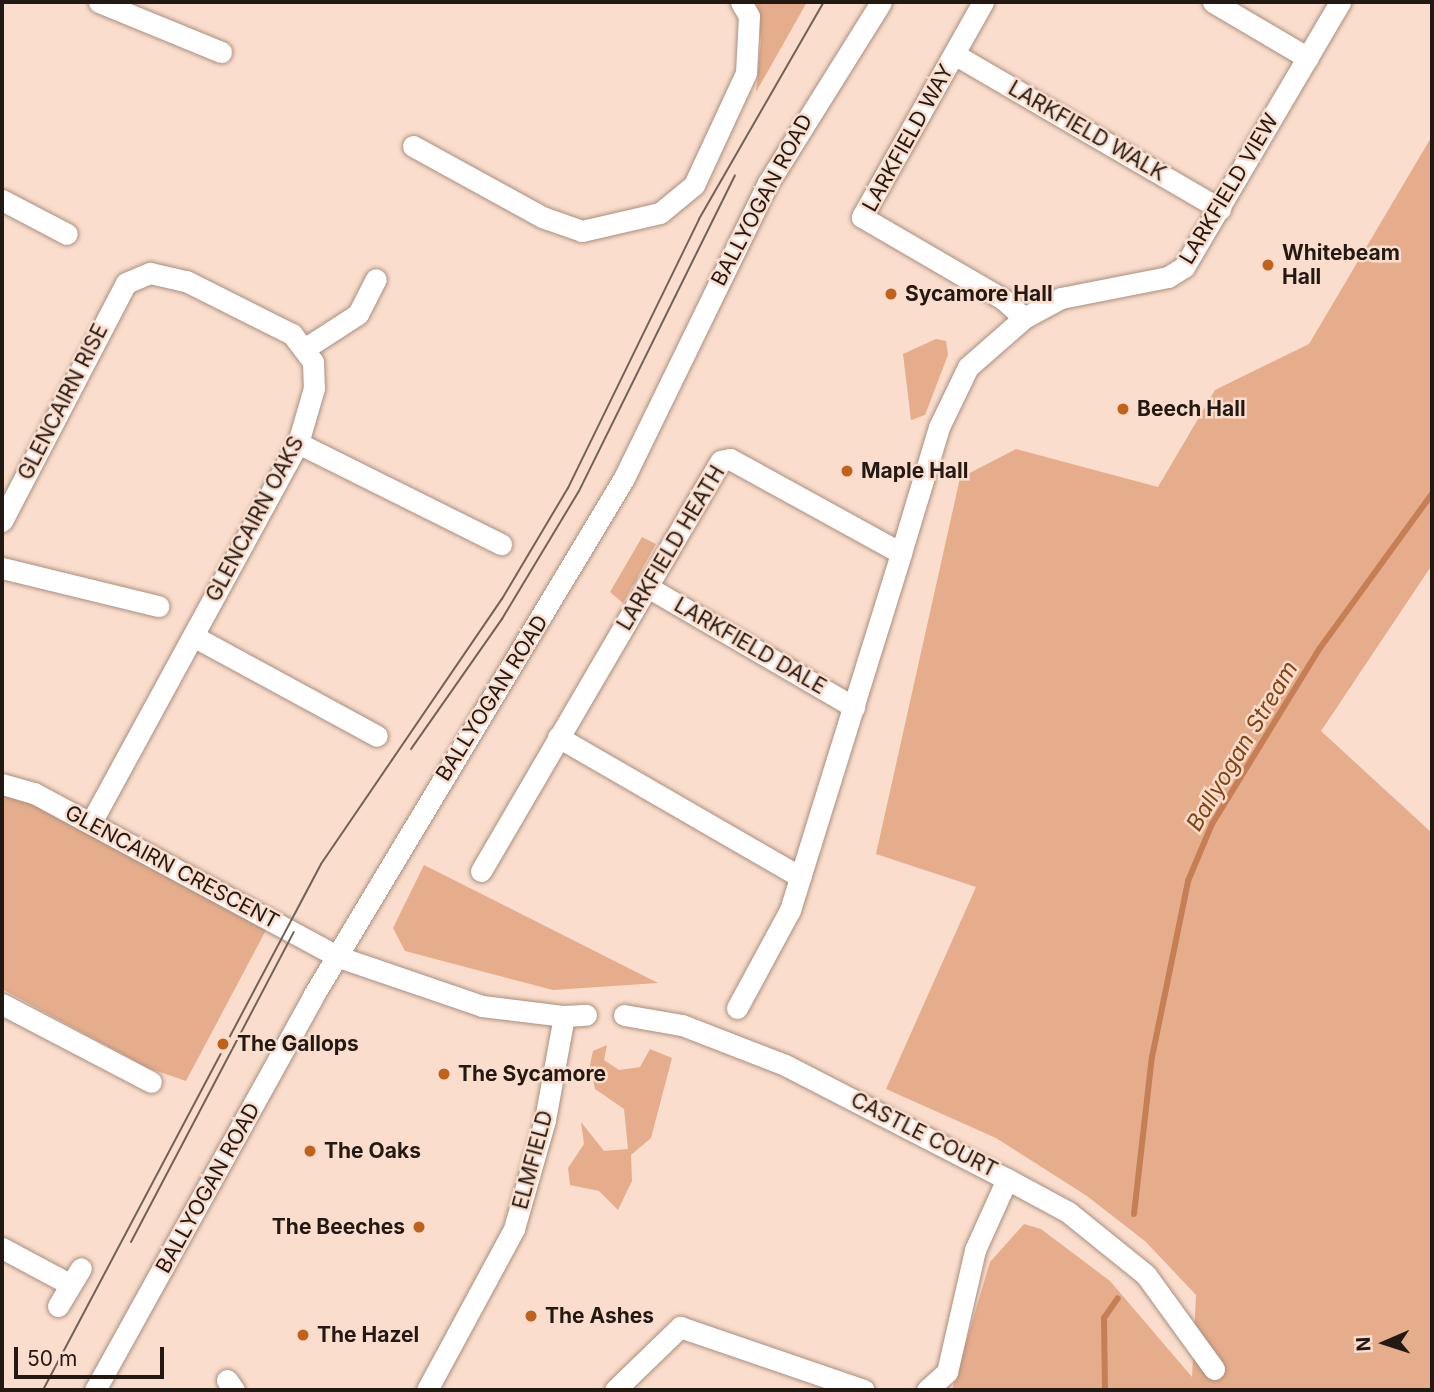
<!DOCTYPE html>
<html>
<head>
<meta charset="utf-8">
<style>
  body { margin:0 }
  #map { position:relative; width:1434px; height:1392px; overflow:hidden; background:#faddcc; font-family:Inter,sans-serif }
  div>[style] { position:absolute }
  .green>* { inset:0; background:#e6ad8c }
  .stream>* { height:6px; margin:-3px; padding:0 3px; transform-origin:3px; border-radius:3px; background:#c67f54 }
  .roads { filter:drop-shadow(0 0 2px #aa8e7f) drop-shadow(0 0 2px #aa8e7f) }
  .minor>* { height:21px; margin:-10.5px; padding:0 10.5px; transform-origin:10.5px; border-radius:10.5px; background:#fff }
  .tram>* { height:2px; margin:-1px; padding:0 1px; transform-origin:1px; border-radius:1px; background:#726157 }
  .dots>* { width:19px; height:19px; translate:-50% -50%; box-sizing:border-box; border:4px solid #faddcc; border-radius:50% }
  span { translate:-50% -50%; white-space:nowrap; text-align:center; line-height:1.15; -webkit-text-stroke:5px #faddcc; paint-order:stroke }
  .street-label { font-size:21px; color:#231913 }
  .poi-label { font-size:21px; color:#231913; font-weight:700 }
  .left { translate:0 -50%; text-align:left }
  .right { translate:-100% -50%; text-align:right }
  .water-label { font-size:23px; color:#854211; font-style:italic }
  .frame { position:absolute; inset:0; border:4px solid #231913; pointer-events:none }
  .north { position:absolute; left:1350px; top:1308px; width:70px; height:70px; -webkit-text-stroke:5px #faddcc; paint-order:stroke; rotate:267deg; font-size:19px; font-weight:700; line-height:28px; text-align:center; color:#231913 }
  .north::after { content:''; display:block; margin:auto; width:24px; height:32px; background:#231913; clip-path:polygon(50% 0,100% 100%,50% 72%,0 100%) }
  .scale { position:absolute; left:14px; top:1347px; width:150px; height:32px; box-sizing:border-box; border:4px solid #231913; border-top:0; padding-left:9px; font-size:21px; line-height:24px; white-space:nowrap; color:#231913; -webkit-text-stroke:5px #faddcc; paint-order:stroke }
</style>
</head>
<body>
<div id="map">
  <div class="green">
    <div style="clip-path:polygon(757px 2px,807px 2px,756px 92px,761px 41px)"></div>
    <div style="clip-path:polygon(1432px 136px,1432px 565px,1321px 731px,1432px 833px,1432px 1390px,952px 1390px,990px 1262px,1024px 1224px,1041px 1229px,1110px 1281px,1192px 1377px,1196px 1295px,1146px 1242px,1087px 1196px,996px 1138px,886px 1089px,976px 887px,876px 854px,960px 478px,1016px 449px,1158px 487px,1215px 390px,1309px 344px)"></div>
    <div style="clip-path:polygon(936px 339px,946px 341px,948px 355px,925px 415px,911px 420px,903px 354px)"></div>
    <div style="clip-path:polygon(642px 537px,656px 544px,623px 603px,610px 592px)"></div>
    <div style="clip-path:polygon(2px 795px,33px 803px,266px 930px,186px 1081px,148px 1068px,2px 989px)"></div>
    <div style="clip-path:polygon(424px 865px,658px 983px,553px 990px,405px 951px,393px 928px)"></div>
    <div style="clip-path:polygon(607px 1045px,604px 1060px,619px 1070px,640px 1067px,650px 1049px,672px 1058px,651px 1138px,631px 1155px,632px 1181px,618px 1210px,599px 1191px,570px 1185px,568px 1168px,584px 1144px,581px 1122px,604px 1151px,628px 1149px,624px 1109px,595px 1089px,590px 1065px,593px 1051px)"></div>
  </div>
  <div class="stream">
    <div style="left:1134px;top:1214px;width:158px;rotate:-83.5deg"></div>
    <div style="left:1152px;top:1057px;width:180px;rotate:-78.4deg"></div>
    <div style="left:1188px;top:881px;width:62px;rotate:-67.2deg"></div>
    <div style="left:1212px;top:824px;width:206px;rotate:-58.5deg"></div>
    <div style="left:1320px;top:648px;width:190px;rotate:-54deg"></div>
    <div style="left:1105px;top:1390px;width:72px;rotate:-90.8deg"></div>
    <div style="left:1104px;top:1318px;width:24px;rotate:-55deg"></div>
  </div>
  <div class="roads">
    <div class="minor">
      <div style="left:99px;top:2px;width:132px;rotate:22.3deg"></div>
      <div style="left:983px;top:2px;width:247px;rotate:119.4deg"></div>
      <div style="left:862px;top:217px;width:163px;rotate:30.2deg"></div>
      <div style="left:1003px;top:299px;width:28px;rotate:42deg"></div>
      <div style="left:1213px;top:2px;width:110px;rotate:30.5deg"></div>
      <div style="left:954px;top:54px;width:308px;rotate:30.2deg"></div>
      <div style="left:413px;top:146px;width:147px;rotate:28.8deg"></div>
      <div style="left:542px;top:217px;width:42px;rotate:19.3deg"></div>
      <div style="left:582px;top:231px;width:80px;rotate:-13deg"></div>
      <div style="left:660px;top:213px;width:44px;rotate:-39.5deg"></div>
      <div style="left:694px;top:185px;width:123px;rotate:-65.1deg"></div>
      <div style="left:746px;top:73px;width:57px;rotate:-87deg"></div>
      <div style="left:749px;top:16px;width:16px;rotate:-120deg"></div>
      <div style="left:2px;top:200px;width:73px;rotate:27.6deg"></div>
      <div style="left:304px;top:349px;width:64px;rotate:-32.9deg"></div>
      <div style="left:358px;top:314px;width:39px;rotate:-63deg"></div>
      <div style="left:298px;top:443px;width:227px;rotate:26.5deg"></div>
      <div style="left:2px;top:521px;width:268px;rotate:-62.5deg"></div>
      <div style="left:126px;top:283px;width:26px;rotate:-23deg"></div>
      <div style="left:150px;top:273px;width:37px;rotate:13deg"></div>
      <div style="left:186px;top:281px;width:119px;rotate:26.6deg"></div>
      <div style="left:292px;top:334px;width:35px;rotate:53deg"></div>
      <div style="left:313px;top:362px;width:26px;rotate:88deg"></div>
      <div style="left:314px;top:388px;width:57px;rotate:106.2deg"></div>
      <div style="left:298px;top:443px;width:432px;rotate:118.6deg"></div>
      <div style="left:2px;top:568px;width:161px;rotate:13.7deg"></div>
      <div style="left:646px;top:586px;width:241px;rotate:30.2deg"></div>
      <div style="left:193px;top:636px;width:209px;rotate:28.5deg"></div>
      <div style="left:558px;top:737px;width:280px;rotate:30deg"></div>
      <div style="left:2px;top:784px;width:33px;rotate:16deg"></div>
      <div style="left:34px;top:793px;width:346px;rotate:28.3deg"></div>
      <div style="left:339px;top:957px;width:151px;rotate:18.9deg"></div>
      <div style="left:482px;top:1006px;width:83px;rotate:7deg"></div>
      <div style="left:564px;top:1016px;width:106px;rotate:100.4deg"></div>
      <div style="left:545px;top:1120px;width:113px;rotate:105.9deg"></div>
      <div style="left:514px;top:1229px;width:183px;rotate:118.4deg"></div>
      <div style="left:481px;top:871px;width:475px;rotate:-59.7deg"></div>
      <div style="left:721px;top:461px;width:9px;rotate:-13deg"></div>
      <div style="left:730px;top:459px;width:195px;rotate:28.8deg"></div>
      <div style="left:901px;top:553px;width:132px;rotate:-73.2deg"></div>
      <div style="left:939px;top:427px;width:67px;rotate:-64.2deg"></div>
      <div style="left:968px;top:367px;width:74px;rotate:-41.2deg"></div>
      <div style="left:1024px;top:318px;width:42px;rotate:-28.4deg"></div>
      <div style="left:1061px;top:298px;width:109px;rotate:-11.1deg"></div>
      <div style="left:1168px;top:277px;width:19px;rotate:-32deg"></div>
      <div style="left:1184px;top:267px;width:308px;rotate:-59.5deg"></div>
      <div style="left:2px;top:1004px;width:168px;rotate:27.6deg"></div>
      <div style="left:737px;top:1008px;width:111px;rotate:-61.6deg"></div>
      <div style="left:790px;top:910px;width:374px;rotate:-72.7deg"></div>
      <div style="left:624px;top:1015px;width:59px;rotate:9.8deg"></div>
      <div style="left:682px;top:1025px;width:110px;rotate:21.2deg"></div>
      <div style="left:785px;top:1065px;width:250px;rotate:27.2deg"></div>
      <div style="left:1007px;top:1179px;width:78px;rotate:114.3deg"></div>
      <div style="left:975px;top:1250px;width:125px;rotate:102.9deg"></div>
      <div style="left:947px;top:1372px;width:27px;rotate:138deg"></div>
      <div style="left:564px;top:1016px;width:22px;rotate:-3deg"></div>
      <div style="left:1007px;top:1179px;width:69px;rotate:28.4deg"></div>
      <div style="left:1068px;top:1212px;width:100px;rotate:38.9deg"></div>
      <div style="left:1146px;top:1275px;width:116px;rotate:54.1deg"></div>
      <div style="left:2px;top:1248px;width:78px;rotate:28.2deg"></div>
      <div style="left:58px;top:1306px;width:44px;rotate:-58.8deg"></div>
      <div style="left:227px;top:1380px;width:12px;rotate:55deg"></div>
      <div style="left:95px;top:1390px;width:450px;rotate:-61deg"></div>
      <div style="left:313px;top:996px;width:604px;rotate:-59.02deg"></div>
      <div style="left:624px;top:478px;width:328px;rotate:-64deg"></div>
      <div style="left:768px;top:183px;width:213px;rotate:-58deg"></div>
      <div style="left:615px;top:1390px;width:91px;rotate:-44.1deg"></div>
      <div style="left:680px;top:1327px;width:194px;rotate:18.9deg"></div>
    </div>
  </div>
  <div class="tram">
    <div style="left:411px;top:749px;width:159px;rotate:-55deg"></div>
    <div style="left:502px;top:619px;width:149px;rotate:-59deg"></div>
    <div style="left:579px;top:491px;width:352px;rotate:-63.7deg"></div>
    <div style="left:131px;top:1242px;width:350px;rotate:-62.3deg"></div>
    <div style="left:43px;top:1390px;width:595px;rotate:-62.14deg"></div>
    <div style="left:321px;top:864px;width:321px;rotate:-55.7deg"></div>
    <div style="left:502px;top:599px;width:129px;rotate:-59.3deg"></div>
    <div style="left:568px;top:488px;width:299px;rotate:-64deg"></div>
    <div style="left:699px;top:219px;width:250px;rotate:-60.1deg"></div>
  </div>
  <div class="dots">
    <div style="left:1268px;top:265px;background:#c1621c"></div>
    <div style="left:891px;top:294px;background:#c1621c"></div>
    <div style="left:1123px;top:409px;background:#c1621c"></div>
    <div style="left:847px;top:471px;background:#c1621c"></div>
    <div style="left:223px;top:1044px;background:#c1621c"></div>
    <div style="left:444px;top:1074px;background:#c1621c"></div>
    <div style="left:310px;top:1151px;background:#c1621c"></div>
    <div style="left:419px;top:1227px;background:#c1621c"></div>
    <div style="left:531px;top:1316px;background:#c1621c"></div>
    <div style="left:303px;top:1335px;background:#c1621c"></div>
  </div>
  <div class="street-label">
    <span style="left:1087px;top:131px;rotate:30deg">LARKFIELD WALK</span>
    <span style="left:908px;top:138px;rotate:-61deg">LARKFIELD WAY</span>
    <span style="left:1229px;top:189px;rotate:-59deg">LARKFIELD VIEW</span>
    <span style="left:762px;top:200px;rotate:-62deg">BALLYOGAN ROAD</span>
    <span style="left:63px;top:402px;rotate:-63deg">GLENCAIRN RISE</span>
    <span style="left:255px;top:519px;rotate:-62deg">GLENCAIRN OAKS</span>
    <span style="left:671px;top:548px;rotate:-59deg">LARKFIELD HEATH</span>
    <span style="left:750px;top:646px;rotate:30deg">LARKFIELD DALE</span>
    <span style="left:492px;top:698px;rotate:-58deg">BALLYOGAN ROAD</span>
    <span style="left:172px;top:867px;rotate:28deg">GLENCAIRN CRESCENT</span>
    <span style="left:924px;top:1135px;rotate:27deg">CASTLE COURT</span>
    <span style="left:533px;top:1160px;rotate:-75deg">ELMFIELD</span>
    <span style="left:208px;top:1188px;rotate:-61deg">BALLYOGAN ROAD</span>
  </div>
  <div class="poi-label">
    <span class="left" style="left:1282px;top:265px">Whitebeam<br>Hall</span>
    <span class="left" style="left:905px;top:294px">Sycamore Hall</span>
    <span class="left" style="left:1137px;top:409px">Beech Hall</span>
    <span class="left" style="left:861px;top:471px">Maple Hall</span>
    <span class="left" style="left:237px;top:1044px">The Gallops</span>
    <span class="left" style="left:458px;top:1074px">The Sycamore</span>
    <span class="left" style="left:324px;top:1151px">The Oaks</span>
    <span class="right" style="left:405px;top:1227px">The Beeches</span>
    <span class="left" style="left:545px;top:1316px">The Ashes</span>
    <span class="left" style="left:317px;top:1335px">The Hazel</span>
  </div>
  <div class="water-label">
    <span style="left:1242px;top:746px;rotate:-59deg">Ballyogan Stream</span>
  </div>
  <div class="frame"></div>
  <div class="north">N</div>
  <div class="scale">50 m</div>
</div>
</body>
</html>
